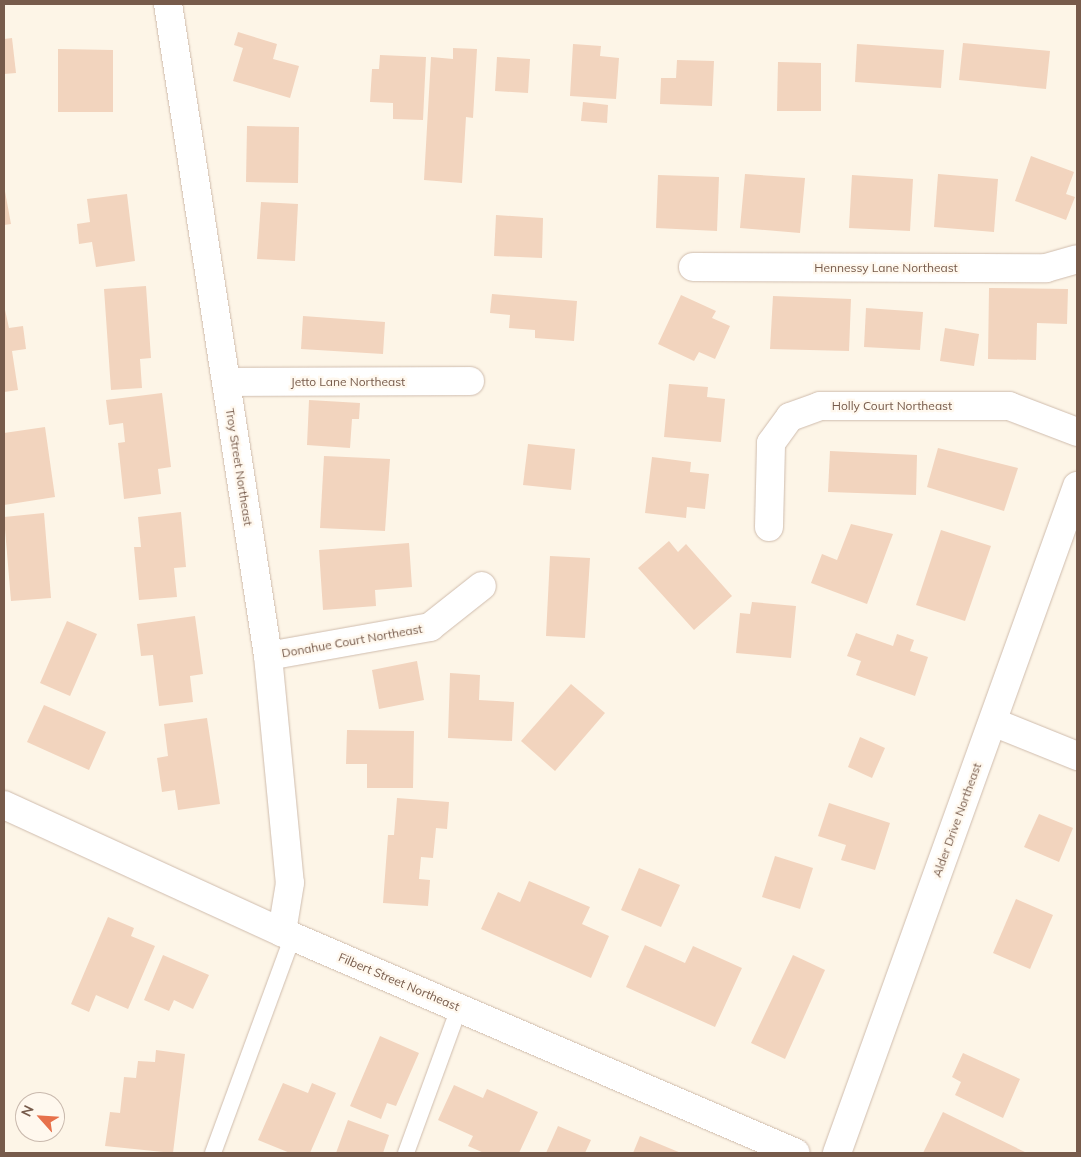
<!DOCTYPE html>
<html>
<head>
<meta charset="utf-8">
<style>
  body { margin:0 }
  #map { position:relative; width:1081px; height:1157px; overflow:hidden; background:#fdf5e7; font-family:Mulish,sans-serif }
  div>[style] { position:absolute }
  .building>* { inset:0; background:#f2d4be }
  .roads { filter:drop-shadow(0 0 1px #cfbcad) drop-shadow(0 0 1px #cfbcad) }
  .service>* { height:16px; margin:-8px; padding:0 8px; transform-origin:8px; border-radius:8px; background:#fff }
  .minor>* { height:28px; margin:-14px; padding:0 14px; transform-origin:14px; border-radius:14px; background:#fff }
  .tertiary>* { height:28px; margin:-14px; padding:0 14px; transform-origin:14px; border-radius:14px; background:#fff }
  span { translate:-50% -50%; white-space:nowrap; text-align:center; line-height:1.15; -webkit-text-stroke:4.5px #fff8ee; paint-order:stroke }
  .street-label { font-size:12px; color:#775b4b }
  .frame { position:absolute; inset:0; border:5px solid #775b4b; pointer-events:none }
  .north { position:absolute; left:15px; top:1092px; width:50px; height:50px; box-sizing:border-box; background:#fff8ee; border:1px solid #c9b9ad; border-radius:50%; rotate:296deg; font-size:14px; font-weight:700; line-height:20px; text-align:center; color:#775b4b }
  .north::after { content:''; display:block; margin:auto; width:18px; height:22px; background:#e7714b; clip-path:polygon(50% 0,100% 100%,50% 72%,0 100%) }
</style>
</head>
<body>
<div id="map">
  <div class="building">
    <div style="clip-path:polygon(238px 32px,277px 44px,273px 59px,299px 66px,290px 98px,233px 81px,243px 48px,234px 45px)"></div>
    <div style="clip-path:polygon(12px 38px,16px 73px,4px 74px,4px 39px)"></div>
    <div style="clip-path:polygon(963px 43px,1050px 51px,1046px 89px,959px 80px)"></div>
    <div style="clip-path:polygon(573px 44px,601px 46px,600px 56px,619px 58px,616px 99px,570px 96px)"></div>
    <div style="clip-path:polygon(857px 44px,944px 50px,941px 88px,855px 82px)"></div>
    <div style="clip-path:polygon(453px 48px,477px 49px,473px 118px,466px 117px,462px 183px,424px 180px,431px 57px,453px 59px)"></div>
    <div style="clip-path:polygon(58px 49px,113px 50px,113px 112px,58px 112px)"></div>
    <div style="clip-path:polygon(380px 55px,426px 57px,423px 120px,393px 119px,393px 103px,370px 102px,372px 69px,379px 69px)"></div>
    <div style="clip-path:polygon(497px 57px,530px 59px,528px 93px,495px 91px)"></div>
    <div style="clip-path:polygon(677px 60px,714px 61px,712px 106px,660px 104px,661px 78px,676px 78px)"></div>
    <div style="clip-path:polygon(778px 62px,821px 63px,821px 111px,777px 111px)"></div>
    <div style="clip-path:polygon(583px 102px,608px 105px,607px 123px,581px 121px)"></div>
    <div style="clip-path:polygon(247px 126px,299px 127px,298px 183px,246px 182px)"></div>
    <div style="clip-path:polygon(1031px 156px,1074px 172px,1066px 194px,1075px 197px,1066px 220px,1015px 201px)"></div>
    <div style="clip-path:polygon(745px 174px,805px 178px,800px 233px,740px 228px)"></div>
    <div style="clip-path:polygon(938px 174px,998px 179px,994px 232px,934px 227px)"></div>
    <div style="clip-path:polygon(658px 175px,719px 177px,717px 231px,656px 228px)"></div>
    <div style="clip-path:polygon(852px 175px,913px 179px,910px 231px,849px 228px)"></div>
    <div style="clip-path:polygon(4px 186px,11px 224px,4px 225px)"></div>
    <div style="clip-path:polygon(127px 194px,135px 261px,96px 267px,92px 242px,79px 244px,77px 224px,90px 222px,87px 199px)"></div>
    <div style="clip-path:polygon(261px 202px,298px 204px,295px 261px,257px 259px)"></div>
    <div style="clip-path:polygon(496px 215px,543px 218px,542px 258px,494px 256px)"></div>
    <div style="clip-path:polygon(146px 286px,151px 358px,140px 359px,142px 388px,111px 390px,104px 289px)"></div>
    <div style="clip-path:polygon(989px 288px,1068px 289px,1067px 324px,1037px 323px,1036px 360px,988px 359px)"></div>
    <div style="clip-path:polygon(492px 294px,577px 301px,574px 341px,535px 338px,535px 330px,509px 328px,510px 315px,490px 313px)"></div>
    <div style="clip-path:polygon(681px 295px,716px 311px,712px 318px,730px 326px,715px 359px,699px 352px,694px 361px,658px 344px)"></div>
    <div style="clip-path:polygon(773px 296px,851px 299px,849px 351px,770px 349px)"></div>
    <div style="clip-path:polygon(4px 305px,9px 328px,23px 326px,26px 349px,12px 351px,18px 390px,4px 392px)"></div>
    <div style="clip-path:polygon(866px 308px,923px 312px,920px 350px,864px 347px)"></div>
    <div style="clip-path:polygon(303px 316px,385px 322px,383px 354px,301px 349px)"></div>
    <div style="clip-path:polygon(945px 328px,979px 334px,974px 366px,940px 361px)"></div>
    <div style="clip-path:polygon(669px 384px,708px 387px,707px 397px,725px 399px,721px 442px,664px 437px)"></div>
    <div style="clip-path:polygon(162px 393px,171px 467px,158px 469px,161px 494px,124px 499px,118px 443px,125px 442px,123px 423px,109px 425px,106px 400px)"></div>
    <div style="clip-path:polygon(309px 400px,360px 403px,359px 419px,352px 419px,350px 448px,307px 445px)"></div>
    <div style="clip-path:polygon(45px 427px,55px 497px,4px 505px,4px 433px)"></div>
    <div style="clip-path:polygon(528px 444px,575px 449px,571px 490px,523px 485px)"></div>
    <div style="clip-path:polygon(938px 448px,1018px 468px,1004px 511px,927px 487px)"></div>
    <div style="clip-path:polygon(830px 451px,917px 455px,916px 495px,828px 492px)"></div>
    <div style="clip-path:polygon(324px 456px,390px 459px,385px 531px,320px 528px)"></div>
    <div style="clip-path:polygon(652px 457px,691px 462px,690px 472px,709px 474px,705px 509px,687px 507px,686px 518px,645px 513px)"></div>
    <div style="clip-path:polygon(181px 512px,186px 567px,174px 568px,177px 597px,139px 600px,134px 547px,141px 547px,138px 517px)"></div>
    <div style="clip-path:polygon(44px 513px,51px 598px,11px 601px,4px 517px)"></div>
    <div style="clip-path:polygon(851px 524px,893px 534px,867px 604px,811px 583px,822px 554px,837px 560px)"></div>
    <div style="clip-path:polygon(941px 530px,991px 546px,965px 621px,916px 605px)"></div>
    <div style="clip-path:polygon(669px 541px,678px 552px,686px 544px,732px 596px,694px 630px,638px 568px)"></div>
    <div style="clip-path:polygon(409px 543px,412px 587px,375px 590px,376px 606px,323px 610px,319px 550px)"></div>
    <div style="clip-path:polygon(550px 556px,590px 558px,585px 638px,546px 636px)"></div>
    <div style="clip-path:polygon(752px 602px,796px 606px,791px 658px,736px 653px,740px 613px,750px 614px)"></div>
    <div style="clip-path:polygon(195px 616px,203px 674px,190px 676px,193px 702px,159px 706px,153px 655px,141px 656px,137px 624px)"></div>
    <div style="clip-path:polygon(67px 621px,97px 634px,70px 696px,40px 683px)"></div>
    <div style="clip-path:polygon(856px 633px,893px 646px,897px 634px,914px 640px,910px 651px,928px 657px,915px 696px,856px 675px,861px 661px,847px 656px)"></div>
    <div style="clip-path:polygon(417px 661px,424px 700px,379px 709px,372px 670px)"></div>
    <div style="clip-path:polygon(450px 673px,480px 675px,479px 700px,514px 702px,512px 741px,448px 738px)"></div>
    <div style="clip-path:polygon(571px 684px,605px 713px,555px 771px,521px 741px)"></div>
    <div style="clip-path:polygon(44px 705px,106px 732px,89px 770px,27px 742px)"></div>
    <div style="clip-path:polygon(207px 718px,220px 804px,178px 810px,175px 790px,162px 792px,157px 758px,168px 756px,164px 724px)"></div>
    <div style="clip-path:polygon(347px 730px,414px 731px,413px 788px,367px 788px,367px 764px,346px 764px)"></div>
    <div style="clip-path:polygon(860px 737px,885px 748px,872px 778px,848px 767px)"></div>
    <div style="clip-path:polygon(397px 798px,449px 802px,447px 829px,436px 828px,433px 858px,421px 857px,419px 879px,430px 880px,428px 906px,383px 903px,388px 835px,394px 835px)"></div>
    <div style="clip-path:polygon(829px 803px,890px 823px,875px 870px,841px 860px,846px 845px,818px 836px)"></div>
    <div style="clip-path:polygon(1039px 814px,1073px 828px,1059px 862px,1024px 847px)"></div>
    <div style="clip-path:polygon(775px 856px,813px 868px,800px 909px,762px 897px)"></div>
    <div style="clip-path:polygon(639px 868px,680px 885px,661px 927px,621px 910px)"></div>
    <div style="clip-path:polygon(529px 881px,590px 907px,582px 924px,609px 936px,591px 978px,481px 929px,498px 892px,520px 902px)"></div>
    <div style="clip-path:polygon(1016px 899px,1053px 915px,1030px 969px,993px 953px)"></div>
    <div style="clip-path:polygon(108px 917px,134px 928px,131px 936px,155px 946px,128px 1009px,96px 995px,89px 1012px,71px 1004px)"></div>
    <div style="clip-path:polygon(645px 945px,685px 963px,693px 946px,742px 968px,715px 1027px,626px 987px)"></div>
    <div style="clip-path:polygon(163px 955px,209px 975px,193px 1009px,174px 1000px,169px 1011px,144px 1000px)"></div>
    <div style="clip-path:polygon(793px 955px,825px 970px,785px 1059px,751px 1043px)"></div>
    <div style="clip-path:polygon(380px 1036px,419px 1053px,396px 1106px,387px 1103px,381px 1119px,350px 1106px)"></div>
    <div style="clip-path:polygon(156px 1050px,185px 1054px,173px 1153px,105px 1146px,110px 1112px,120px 1113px,124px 1077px,136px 1078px,138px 1061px,155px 1062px)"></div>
    <div style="clip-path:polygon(963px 1053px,1020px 1079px,1003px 1118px,955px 1095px,961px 1082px,952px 1077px)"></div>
    <div style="clip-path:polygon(283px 1083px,308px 1093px,312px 1083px,336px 1093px,310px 1153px,290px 1153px,258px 1140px)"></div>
    <div style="clip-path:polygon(454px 1085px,483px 1098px,487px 1089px,538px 1112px,519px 1153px,484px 1153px,468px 1146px,473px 1136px,438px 1120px)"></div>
    <div style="clip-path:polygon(943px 1112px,1027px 1153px,923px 1153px)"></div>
    <div style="clip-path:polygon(348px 1120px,389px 1135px,383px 1153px,336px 1153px)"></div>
    <div style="clip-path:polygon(558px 1126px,591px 1140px,585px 1153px,546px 1153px)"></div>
    <div style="clip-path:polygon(640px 1136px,681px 1153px,633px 1153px)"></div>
  </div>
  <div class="roads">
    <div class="service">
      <div style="left:213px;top:1153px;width:231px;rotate:-69.8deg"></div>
      <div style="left:406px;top:1153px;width:154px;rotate:-69.9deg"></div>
    </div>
    <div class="minor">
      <div style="left:168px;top:4px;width:660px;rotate:81.28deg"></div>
      <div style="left:268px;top:656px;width:228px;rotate:84.5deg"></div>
      <div style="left:290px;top:883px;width:50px;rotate:99.3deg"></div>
      <div style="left:693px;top:267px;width:353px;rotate:0.2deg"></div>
      <div style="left:1046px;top:268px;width:32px;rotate:-16deg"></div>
      <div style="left:226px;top:382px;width:244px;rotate:-0.2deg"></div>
      <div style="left:769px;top:527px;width:84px;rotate:-88.6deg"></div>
      <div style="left:771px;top:443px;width:32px;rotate:-54deg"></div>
      <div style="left:790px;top:417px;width:32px;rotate:-20deg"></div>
      <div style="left:820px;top:406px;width:189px"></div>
      <div style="left:1009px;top:406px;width:73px;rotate:20.9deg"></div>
      <div style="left:268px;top:656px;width:165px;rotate:-10.1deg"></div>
      <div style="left:430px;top:627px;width:66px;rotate:-38.3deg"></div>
      <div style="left:993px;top:722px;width:91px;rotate:22deg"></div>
      <div style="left:4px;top:805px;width:306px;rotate:24.6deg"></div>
      <div style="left:282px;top:932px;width:559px;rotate:23.27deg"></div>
    </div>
    <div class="tertiary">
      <div style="left:837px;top:1153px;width:709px;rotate:-70.21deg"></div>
    </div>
  </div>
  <div class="street-label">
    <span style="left:886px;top:268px">Hennessy Lane Northeast</span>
    <span style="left:348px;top:382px">Jetto Lane Northeast</span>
    <span style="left:892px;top:406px">Holly Court Northeast</span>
    <span style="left:239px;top:467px;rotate:81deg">Troy Street Northeast</span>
    <span style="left:352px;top:641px;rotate:-10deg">Donahue Court Northeast</span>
    <span style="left:957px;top:820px;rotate:-70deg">Alder Drive Northeast</span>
    <span style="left:399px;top:982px;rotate:23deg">Filbert Street Northeast</span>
  </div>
  <div class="frame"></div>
  <div class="north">N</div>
</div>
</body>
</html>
